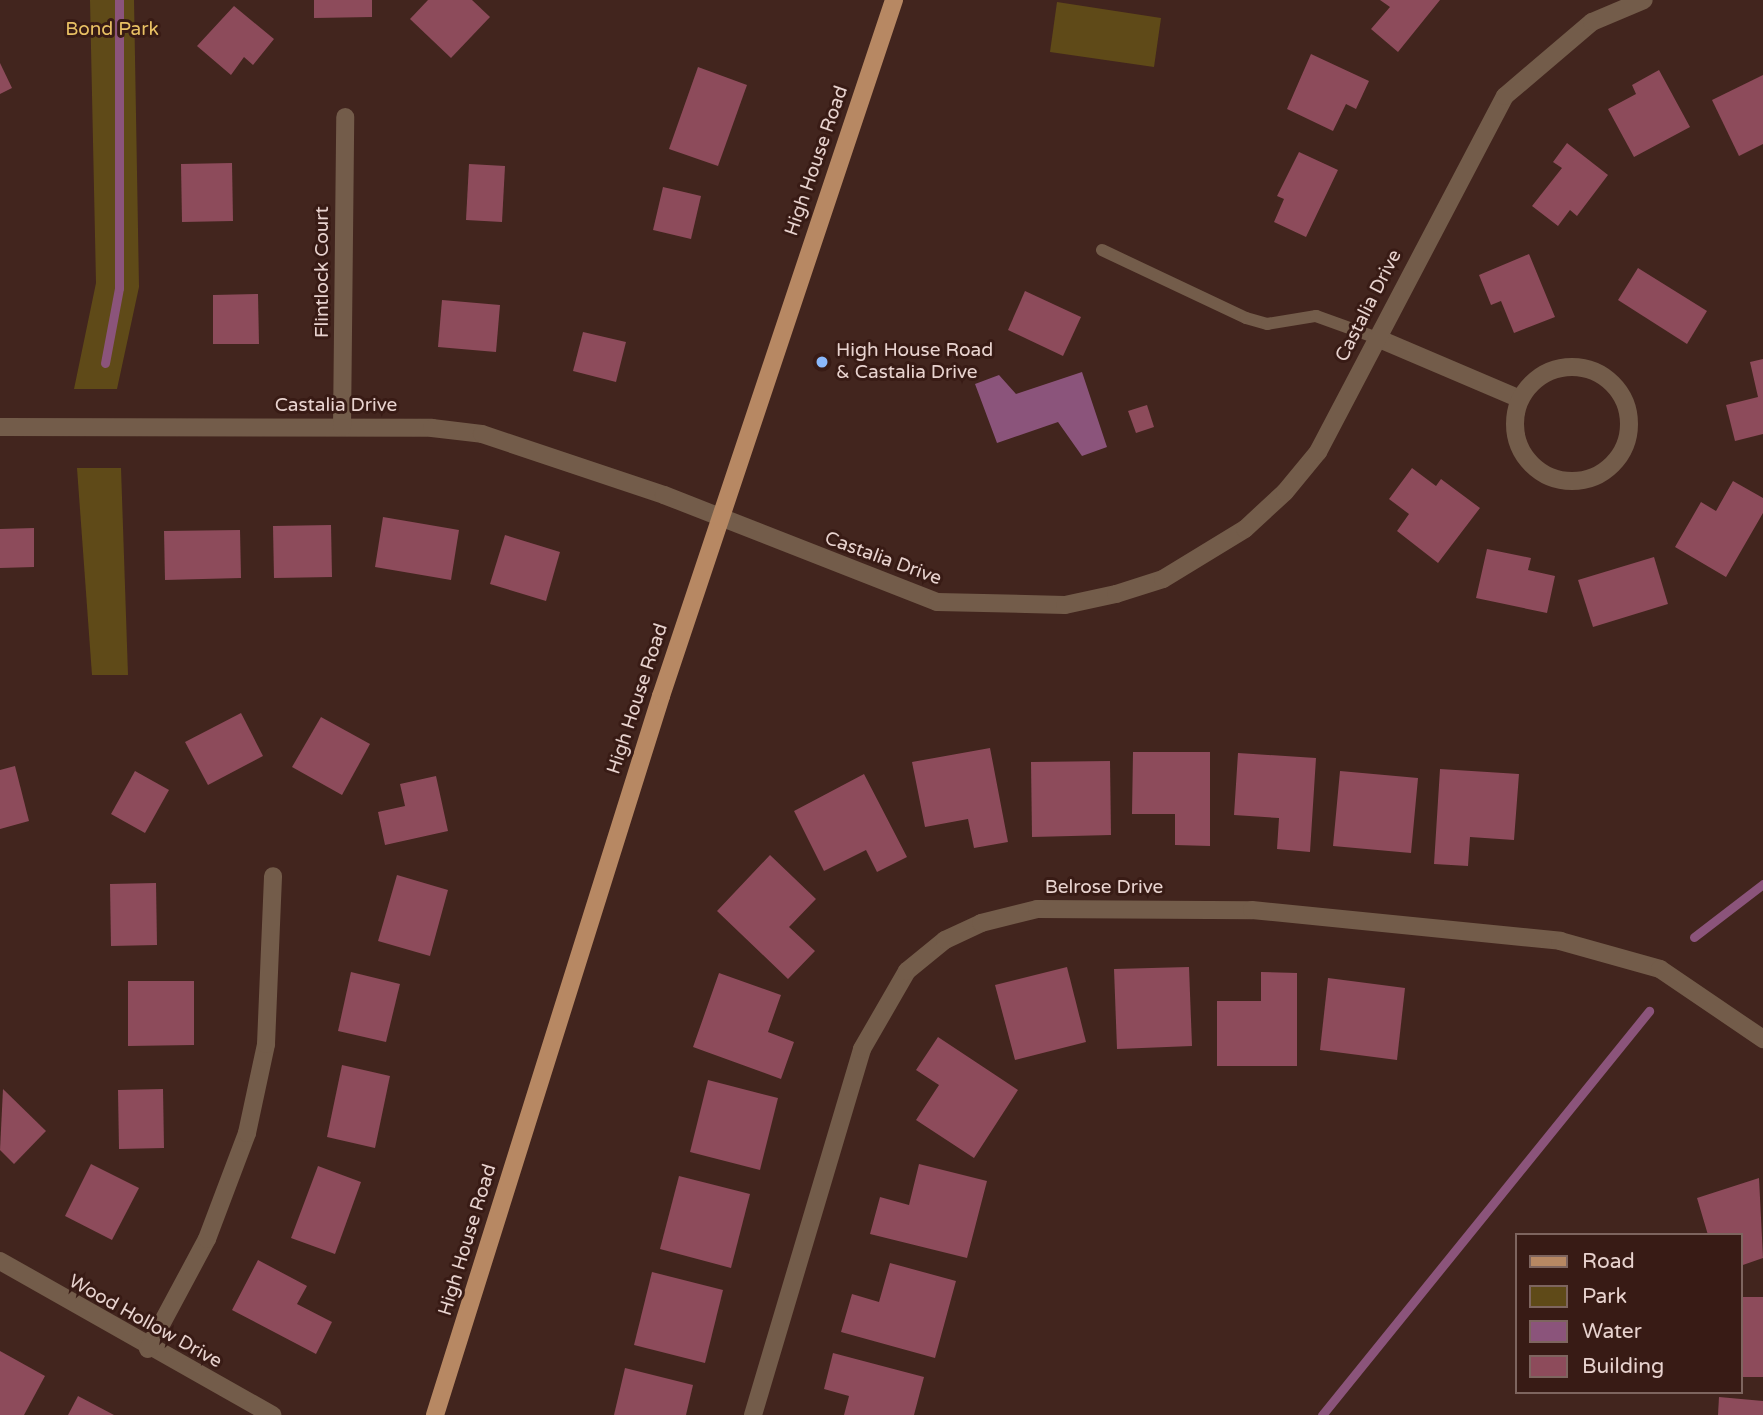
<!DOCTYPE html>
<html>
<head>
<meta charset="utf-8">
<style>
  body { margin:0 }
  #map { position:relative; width:1763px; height:1415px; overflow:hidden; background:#42251e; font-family:"Varela Round",sans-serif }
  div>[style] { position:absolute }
  .green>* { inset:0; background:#5f4a18 }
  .water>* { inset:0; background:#8b547b }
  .stream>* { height:9px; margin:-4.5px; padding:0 4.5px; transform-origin:4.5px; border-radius:4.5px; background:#8b547b }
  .building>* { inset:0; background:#8d4b5b }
  .lane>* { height:12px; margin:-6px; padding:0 6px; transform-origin:6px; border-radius:6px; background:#735c4a }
  .street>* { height:18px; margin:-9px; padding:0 9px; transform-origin:9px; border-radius:9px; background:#735c4a }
  .street>.ring { margin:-9px; padding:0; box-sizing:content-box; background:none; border:18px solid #735c4a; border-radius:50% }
  .primary>* { height:18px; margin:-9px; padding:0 9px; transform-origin:9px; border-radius:9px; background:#b78863 }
  .dots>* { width:19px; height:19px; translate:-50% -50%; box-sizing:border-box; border:4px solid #381b15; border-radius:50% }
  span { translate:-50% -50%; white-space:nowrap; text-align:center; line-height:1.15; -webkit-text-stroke:6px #381b15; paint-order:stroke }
  .park-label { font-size:19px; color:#e9c164 }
  .street-label { font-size:19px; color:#e8d3cf }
  .poi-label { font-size:19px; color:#e8d3cf }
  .left { translate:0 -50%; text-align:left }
  .legend { position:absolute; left:1515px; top:1233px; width:228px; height:161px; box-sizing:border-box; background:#381b15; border:2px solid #7e655f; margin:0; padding:9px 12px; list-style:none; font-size:21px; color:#e8d3cf }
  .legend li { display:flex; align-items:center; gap:14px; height:35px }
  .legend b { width:35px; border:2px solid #7e655f }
</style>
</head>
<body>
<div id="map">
  <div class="green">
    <div style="clip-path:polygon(90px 0,134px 0,139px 287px,117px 389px,74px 389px,96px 283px)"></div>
    <div style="clip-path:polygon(1057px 2px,1161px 18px,1154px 67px,1050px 52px)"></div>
    <div style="clip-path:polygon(77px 468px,121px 468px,128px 675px,92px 675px)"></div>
  </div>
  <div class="water">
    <div style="clip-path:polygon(1082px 372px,1107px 447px,1082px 456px,1058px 422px,997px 443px,975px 384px,999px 375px,1016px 394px)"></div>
  </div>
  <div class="stream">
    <div style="left:105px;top:363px;width:76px;rotate:-79.4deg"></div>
    <div style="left:119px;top:288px;width:288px;rotate:-90deg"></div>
    <div style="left:1694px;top:937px;width:87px;rotate:-37.5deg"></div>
    <div style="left:1322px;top:1415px;width:520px;rotate:-51.01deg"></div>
  </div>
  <div class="building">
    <div style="clip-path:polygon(314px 0,372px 0,372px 17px,314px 18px)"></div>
    <div style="clip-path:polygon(428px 0,472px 0,490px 17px,451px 58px,410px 19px)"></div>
    <div style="clip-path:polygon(1380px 0,1440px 0,1398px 52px,1371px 29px,1390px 7px)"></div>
    <div style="clip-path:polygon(234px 6px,274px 39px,253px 65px,244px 57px,231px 75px,197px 46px)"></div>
    <div style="clip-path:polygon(1311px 54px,1369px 81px,1356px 109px,1346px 104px,1333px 131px,1287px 109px)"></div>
    <div style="clip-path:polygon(0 63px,12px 88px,0 94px)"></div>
    <div style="clip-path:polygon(698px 67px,747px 85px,718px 166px,669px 149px)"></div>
    <div style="clip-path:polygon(1659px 70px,1690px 127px,1634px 157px,1608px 109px,1636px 94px,1632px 85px)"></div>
    <div style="clip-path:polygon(1763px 75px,1763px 144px,1739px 156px,1712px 100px)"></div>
    <div style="clip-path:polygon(1567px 143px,1608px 175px,1577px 216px,1570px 210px,1558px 226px,1532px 206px,1562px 168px,1553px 162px)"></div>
    <div style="clip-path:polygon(1299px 152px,1338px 170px,1306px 237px,1274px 222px,1284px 199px,1277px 196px)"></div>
    <div style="clip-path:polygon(232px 163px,233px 221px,182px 222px,181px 164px)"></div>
    <div style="clip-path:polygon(469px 164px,505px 166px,502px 222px,466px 220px)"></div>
    <div style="clip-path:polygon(663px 187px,701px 196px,691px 239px,653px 230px)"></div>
    <div style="clip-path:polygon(1529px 254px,1555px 317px,1514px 333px,1501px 301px,1491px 305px,1479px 275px)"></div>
    <div style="clip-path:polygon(1638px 268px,1707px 311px,1687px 344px,1618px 300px)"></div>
    <div style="clip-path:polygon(1025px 291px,1081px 317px,1063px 356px,1008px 330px)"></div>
    <div style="clip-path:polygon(258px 294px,259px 344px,213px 344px,213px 295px)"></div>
    <div style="clip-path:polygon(442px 300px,500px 305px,496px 352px,438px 347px)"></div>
    <div style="clip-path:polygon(583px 332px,626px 342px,616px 382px,573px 371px)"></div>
    <div style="clip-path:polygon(1763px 359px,1763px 434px,1735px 441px,1726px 405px,1758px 397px,1750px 362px)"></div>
    <div style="clip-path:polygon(1147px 405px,1154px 427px,1136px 433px,1128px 411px)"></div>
    <div style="clip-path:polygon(1412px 468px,1436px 486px,1441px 479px,1480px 508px,1438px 563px,1397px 531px,1409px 514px,1389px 499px)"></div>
    <div style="clip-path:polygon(1733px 481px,1763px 498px,1763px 513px,1726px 577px,1675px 547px,1701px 502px,1716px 511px)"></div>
    <div style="clip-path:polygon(383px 517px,459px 530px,451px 580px,375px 567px)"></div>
    <div style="clip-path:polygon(331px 525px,332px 577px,274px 578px,273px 526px)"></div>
    <div style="clip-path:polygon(34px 528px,34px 567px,0 568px,0 529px)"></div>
    <div style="clip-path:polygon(240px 530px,241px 578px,165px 580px,164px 531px)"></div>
    <div style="clip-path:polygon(505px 535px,560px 552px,546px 601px,490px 584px)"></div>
    <div style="clip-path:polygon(1487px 549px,1531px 558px,1528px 570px,1555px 576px,1547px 613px,1476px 598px)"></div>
    <div style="clip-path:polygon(1654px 557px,1668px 604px,1593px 627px,1578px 580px)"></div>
    <div style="clip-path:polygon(241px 713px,263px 756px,208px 785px,185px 742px)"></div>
    <div style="clip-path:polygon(321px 717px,370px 744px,342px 795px,292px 767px)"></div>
    <div style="clip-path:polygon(990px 748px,1008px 842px,974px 848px,968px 819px,925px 827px,912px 762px)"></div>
    <div style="clip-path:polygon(1133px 752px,1210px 752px,1210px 846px,1175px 845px,1175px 814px,1132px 814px)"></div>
    <div style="clip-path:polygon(1238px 753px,1316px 758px,1310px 852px,1277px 849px,1279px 818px,1234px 815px)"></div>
    <div style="clip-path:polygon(1110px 761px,1111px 835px,1032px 837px,1031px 762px)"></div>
    <div style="clip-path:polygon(15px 766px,29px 821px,0 829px,0 770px)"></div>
    <div style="clip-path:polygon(1440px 769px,1519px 774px,1514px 840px,1470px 837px,1468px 866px,1434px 864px)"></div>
    <div style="clip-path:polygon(135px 771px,169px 790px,145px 833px,111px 814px)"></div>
    <div style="clip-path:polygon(1340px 771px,1418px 778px,1411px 853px,1333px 846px)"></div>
    <div style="clip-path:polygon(864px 774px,907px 857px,877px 872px,866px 850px,824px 871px,794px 811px)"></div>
    <div style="clip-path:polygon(436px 776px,448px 831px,385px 845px,378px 812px,405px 806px,400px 784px)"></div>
    <div style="clip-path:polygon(770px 855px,816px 899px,789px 927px,815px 951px,788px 979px,717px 911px)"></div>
    <div style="clip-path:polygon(397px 875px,448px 890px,430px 956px,378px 941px)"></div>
    <div style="clip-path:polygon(156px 883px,157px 945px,111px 946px,110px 884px)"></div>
    <div style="clip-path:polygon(1067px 967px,1086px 1042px,1015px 1060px,995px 985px)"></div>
    <div style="clip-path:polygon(1189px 967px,1192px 1046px,1117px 1049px,1114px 969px)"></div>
    <div style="clip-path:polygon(351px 972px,400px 984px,386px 1042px,338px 1031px)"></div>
    <div style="clip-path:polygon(1261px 972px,1297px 973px,1297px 1066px,1217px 1066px,1217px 1001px,1261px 1001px)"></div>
    <div style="clip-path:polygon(719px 973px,781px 995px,768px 1032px,794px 1042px,781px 1079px,693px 1047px)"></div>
    <div style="clip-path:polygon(1328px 978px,1405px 988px,1397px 1060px,1320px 1050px)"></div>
    <div style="clip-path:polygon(128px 981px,194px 981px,194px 1045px,128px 1046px)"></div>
    <div style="clip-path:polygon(938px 1037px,1018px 1090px,974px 1158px,916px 1120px,939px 1085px,916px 1070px)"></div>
    <div style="clip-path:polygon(342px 1065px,390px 1076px,375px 1148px,327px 1137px)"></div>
    <div style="clip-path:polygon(708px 1080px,778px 1098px,760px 1170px,690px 1152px)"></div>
    <div style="clip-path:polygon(3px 1089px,46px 1131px,14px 1164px,0 1150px)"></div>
    <div style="clip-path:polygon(163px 1089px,164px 1148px,119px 1149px,118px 1090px)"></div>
    <div style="clip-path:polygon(91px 1164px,139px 1188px,112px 1240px,65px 1216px)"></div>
    <div style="clip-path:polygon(919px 1164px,987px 1181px,967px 1258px,870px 1234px,880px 1197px,909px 1205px)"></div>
    <div style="clip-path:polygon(318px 1166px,361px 1182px,335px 1254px,291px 1238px)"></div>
    <div style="clip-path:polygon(679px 1176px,750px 1194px,731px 1268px,660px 1249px)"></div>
    <div style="clip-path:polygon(1759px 1178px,1763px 1258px,1740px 1266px,1740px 1235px,1708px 1235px,1697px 1198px)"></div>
    <div style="clip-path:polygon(258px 1260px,307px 1286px,297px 1304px,332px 1322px,316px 1354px,232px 1310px)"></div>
    <div style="clip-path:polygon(890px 1263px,956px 1281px,935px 1358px,841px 1332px,852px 1294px,879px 1302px)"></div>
    <div style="clip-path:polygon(652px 1272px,723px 1290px,705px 1363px,634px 1345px)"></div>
    <div style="clip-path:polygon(1740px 1297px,1763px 1297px,1763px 1377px,1740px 1377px)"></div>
    <div style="clip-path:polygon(0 1351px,45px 1376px,24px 1415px,0 1415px)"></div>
    <div style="clip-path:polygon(833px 1353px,924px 1377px,914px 1415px,844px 1415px,849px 1396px,824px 1389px)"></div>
    <div style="clip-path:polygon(625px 1368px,693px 1385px,686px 1415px,614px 1415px)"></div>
    <div style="clip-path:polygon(78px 1396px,114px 1415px,68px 1415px)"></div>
    <div style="clip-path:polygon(1719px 1397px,1763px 1401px,1763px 1415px,1718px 1415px)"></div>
  </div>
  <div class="lane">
    <div style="left:1102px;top:250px;width:159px;rotate:25.3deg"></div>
    <div style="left:1246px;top:318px;width:22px;rotate:16deg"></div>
    <div style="left:1267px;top:324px;width:50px;rotate:-9.3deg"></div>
    <div style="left:1316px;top:316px;width:65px;rotate:19.8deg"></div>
  </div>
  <div class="street">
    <div style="left:1377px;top:338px;width:155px;rotate:23.1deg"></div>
    <div class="ring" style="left:1515px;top:367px;width:96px;height:96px"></div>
    <div style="left:0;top:427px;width:432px;rotate:0.1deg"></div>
    <div style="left:432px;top:428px;width:50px;rotate:6.8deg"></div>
    <div style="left:482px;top:434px;width:192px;rotate:18.5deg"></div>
    <div style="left:664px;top:495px;width:293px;rotate:21.4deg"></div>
    <div style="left:937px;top:602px;width:128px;rotate:1.3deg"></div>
    <div style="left:1065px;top:605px;width:52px;rotate:-12.2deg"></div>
    <div style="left:1116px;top:594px;width:49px;rotate:-17.7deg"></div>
    <div style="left:1163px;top:579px;width:96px;rotate:-31.4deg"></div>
    <div style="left:1245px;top:529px;width:54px;rotate:-42.8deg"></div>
    <div style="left:1285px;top:492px;width:52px;rotate:-50.5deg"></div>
    <div style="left:1318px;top:452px;width:402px;rotate:-62.3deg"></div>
    <div style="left:1505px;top:96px;width:114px;rotate:-40.4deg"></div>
    <div style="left:1592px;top:22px;width:56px;rotate:-22.9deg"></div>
    <div style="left:342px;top:427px;width:310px;rotate:-89.4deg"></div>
    <div style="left:0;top:1261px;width:313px;rotate:29.5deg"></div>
    <div style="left:148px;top:1349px;width:125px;rotate:-61.8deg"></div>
    <div style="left:207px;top:1239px;width:113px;rotate:-69.3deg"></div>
    <div style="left:247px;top:1133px;width:91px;rotate:-77.9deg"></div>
    <div style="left:266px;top:1044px;width:168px;rotate:-87.6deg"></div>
    <div style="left:753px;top:1415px;width:382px;rotate:-73.4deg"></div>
    <div style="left:862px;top:1049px;width:90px;rotate:-60deg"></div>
    <div style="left:907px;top:971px;width:49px;rotate:-39.2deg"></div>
    <div style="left:945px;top:940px;width:40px;rotate:-25deg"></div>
    <div style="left:981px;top:923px;width:58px;rotate:-14deg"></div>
    <div style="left:1037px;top:909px;width:215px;rotate:0.3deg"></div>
    <div style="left:1252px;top:910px;width:310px;rotate:5.7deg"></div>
    <div style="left:1560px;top:941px;width:104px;rotate:15.6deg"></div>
    <div style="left:1660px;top:969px;width:125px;rotate:34.2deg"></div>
  </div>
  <div class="primary">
    <div style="left:435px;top:1415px;width:754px;rotate:-72.55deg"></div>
    <div style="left:661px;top:696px;width:734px;rotate:-71.49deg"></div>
  </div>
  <div class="dots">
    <div style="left:822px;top:362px;background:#8bb9fc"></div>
  </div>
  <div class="park-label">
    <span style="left:112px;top:30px">Bond Park</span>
  </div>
  <div class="street-label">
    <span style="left:817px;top:161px;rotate:-71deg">High House Road</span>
    <span style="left:323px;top:272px;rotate:-90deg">Flintlock Court</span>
    <span style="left:1369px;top:306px;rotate:-63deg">Castalia Drive</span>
    <span style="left:336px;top:406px">Castalia Drive</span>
    <span style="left:883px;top:559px;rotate:20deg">Castalia Drive</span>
    <span style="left:638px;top:699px;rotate:-72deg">High House Road</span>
    <span style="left:1104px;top:888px">Belrose Drive</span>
    <span style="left:468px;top:1240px;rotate:-73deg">High House Road</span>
    <span style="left:145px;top:1322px;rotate:29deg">Wood Hollow Drive</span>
  </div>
  <div class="poi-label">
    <span class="left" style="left:836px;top:362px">High House Road<br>&amp; Castalia Drive</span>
  </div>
  <ul class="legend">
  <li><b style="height:9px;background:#b78863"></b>Road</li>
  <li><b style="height:19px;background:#5f4a18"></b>Park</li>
  <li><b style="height:19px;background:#8b547b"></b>Water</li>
  <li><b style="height:19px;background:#8d4b5b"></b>Building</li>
  </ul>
</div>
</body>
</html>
